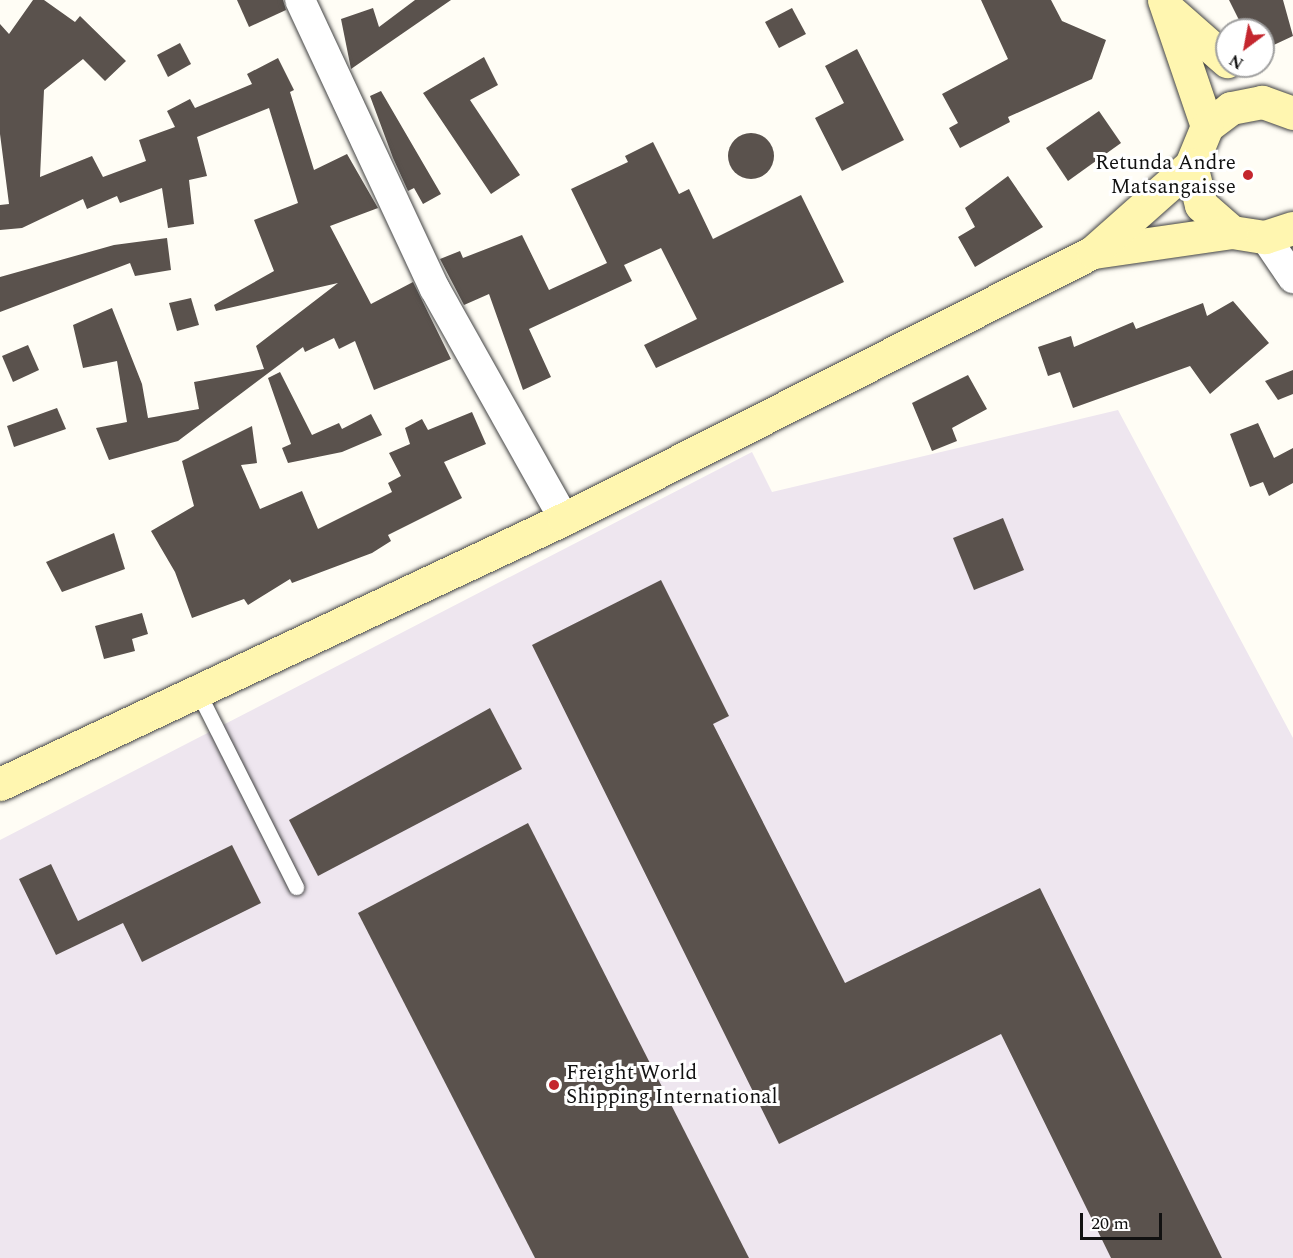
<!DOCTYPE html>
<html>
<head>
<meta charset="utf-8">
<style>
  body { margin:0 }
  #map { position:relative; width:1293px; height:1258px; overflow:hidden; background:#fffdf5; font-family:Spectral,serif }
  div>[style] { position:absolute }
  .industrial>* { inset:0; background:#eee6ef }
  .building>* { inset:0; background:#5a524d }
  .round { border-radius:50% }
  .roads { filter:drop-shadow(0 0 2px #444) drop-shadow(0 0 2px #444) }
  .lane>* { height:15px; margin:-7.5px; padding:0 7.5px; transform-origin:7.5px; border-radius:7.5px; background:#fff }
  .street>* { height:30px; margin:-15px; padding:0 15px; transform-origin:15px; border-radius:15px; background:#fff }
  .secondary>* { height:33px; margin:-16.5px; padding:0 16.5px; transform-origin:16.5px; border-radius:16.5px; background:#fff6b0 }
  .dots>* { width:16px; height:16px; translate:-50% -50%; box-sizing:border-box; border:3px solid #fff; border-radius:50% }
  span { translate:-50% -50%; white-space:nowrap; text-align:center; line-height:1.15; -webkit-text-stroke:6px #fff; paint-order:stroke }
  .poi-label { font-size:21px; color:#111 }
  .right { translate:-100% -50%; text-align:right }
  .left { translate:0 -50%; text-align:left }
  .north { position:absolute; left:1215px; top:18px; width:60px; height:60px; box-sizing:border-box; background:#fff; border:2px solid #a0a0a0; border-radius:50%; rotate:212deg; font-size:16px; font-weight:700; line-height:24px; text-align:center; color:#111 }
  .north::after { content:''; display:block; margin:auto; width:21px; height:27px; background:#c4262e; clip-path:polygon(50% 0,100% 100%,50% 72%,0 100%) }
  .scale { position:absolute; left:1080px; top:1213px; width:82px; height:27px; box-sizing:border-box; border:3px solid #111; border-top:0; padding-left:8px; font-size:18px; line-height:21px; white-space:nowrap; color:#111; -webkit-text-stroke:4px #fff; paint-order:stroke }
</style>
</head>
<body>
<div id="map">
  <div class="industrial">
    <div style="clip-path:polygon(1118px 410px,1293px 738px,1293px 1258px,0 1258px,0 840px,752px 452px,772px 492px)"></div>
  </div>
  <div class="building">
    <div style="clip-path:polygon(33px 0,44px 0,75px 22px,80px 16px,126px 61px,105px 81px,83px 59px,44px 90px,40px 177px,92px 156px,103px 177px,146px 161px,139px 140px,175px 127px,167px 111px,190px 99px,195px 108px,252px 84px,247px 74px,278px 58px,294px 90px,290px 92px,314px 170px,347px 154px,378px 208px,330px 226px,371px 304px,413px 282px,451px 359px,374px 390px,355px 341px,339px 349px,334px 338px,305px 352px,303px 347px,178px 441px,109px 460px,96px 428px,127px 422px,117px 361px,83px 368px,73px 325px,112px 308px,142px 384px,148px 418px,154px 417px,199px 409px,194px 382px,264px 369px,256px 346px,338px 283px,216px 311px,214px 305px,274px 271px,254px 220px,298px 203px,269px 108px,197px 137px,207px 176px,189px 180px,194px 224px,168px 228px,162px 188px,120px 203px,117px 196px,87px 209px,83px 199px,22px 228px,0 230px,0 205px,9px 204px,0 134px,0 24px,9px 34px)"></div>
    <div style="clip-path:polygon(237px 0,283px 0,286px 10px,249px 27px)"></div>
    <div style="clip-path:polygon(415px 0,451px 0,351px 69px,341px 19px,373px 8px,379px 27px)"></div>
    <div style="clip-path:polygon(981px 0,1051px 0,1062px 21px,1106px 40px,1092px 79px,1008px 117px,1010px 122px,960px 148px,949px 128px,958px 123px,942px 94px,1008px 59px)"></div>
    <div style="clip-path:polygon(1229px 0,1283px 0,1293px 36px,1263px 50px,1263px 30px,1244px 30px)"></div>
    <div style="clip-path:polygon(792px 8px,806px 34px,779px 48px,765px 22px)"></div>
    <div style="clip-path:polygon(180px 43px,191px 64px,168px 77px,157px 55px)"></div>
    <div style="clip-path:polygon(857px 49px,904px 140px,842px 171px,815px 118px,844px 103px,825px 66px)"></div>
    <div style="clip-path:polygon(484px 57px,498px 85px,470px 100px,520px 175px,491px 194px,423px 93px)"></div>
    <div style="clip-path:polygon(381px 91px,441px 194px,423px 204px,414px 188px,408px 191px,393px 158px,370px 96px)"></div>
    <div style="clip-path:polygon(1099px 111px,1121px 143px,1068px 181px,1046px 148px)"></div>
    <div class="round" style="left:728px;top:133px;width:46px;height:46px"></div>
    <div style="clip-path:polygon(653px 142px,679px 194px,689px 189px,713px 239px,801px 195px,844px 282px,656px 368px,644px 345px,697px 319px,661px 248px,624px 265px,632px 281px,529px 329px,551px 377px,523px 390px,489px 294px,464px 305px,440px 259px,460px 251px,463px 258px,522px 235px,549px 290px,607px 263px,571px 189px,628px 162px,625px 156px)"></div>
    <div style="clip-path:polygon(1008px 176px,1043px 227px,975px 267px,958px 237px,975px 227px,965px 208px)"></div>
    <div style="clip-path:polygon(167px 238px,171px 270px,135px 276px,130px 263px,0 312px,0 277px,114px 245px)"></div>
    <div style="clip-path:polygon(191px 298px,199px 325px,177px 331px,169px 303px)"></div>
    <div style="clip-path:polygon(1233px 301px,1269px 343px,1210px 394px,1190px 366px,1073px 408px,1060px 372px,1048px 376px,1038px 347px,1071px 336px,1074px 347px,1133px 322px,1136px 329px,1203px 303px,1207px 316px)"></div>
    <div style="clip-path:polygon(28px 345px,39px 370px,13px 382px,2px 356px)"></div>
    <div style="clip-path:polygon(1293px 370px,1293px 394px,1278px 400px,1265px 381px)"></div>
    <div style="clip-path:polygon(280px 372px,312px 435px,339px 423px,342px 429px,371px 414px,382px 435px,342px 452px,288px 463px,282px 448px,291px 444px,268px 378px)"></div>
    <div style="clip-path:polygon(968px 375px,987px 409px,952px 428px,957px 441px,932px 451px,912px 403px)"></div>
    <div style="clip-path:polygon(57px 408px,66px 429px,14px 447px,7px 426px)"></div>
    <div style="clip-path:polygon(472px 412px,486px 444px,444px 462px,462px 498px,388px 535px,391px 541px,372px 553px,292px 583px,290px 579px,248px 605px,244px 599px,192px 618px,175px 572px,151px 531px,194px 506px,182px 461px,252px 426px,257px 463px,241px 465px,260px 509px,302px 491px,318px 529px,392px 492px,388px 483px,401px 476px,389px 453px,410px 444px,405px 428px,422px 419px,428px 430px)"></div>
    <div style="clip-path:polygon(1258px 423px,1274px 458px,1293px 448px,1293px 483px,1269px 496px,1263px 482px,1250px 487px,1230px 434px)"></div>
    <div style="clip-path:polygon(1003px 518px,1024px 570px,974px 590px,953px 538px)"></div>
    <div style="clip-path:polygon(114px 533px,125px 569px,62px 592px,46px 562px)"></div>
    <div style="clip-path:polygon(661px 580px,729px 716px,713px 724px,845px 983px,1040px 888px,1222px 1258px,1111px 1258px,1001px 1034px,779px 1144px,532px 645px)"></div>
    <div style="clip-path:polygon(142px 613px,148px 634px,132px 639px,135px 651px,104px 659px,95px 626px)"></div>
    <div style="clip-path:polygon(490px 708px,522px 769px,318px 876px,289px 820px)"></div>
    <div style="clip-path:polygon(528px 823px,749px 1258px,535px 1258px,358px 913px)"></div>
    <div style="clip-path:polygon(232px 845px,261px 903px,142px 962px,123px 923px,56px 955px,19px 879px,51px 864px,78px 921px)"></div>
  </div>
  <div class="roads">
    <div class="lane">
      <div style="left:196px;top:688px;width:223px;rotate:63.3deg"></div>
    </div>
    <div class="street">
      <div style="left:300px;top:0;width:319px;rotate:65deg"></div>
      <div style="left:435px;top:289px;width:264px;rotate:60.7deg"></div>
      <div style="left:1265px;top:237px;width:50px;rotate:55.7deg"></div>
    </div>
    <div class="secondary">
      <div style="left:1164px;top:0;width:133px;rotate:71.2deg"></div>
      <div style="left:1170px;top:11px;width:76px;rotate:41.3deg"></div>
      <div style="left:1293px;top:113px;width:33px;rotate:-160deg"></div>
      <div style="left:1262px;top:102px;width:32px;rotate:169deg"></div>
      <div style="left:1231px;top:108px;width:30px;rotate:143deg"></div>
      <div style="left:1207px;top:126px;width:42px;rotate:112.3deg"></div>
      <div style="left:1191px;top:165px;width:41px;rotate:76deg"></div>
      <div style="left:1201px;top:205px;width:41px;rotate:41.1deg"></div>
      <div style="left:1232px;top:232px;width:33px;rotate:9deg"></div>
      <div style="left:1265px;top:237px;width:29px;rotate:-18deg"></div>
      <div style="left:1093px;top:252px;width:140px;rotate:-8.2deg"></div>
      <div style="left:0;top:784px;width:623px;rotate:-25.17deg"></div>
      <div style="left:564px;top:519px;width:593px;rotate:-26.78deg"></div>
      <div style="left:1093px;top:252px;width:131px;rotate:-41.6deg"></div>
    </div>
  </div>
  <div class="dots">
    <div style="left:1248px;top:175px;background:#c4262e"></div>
    <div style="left:554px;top:1085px;background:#c4262e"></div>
  </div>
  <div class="poi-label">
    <span class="right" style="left:1236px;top:175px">Retunda Andre<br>Matsangaisse</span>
    <span class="left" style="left:566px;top:1085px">Freight World<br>Shipping International</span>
  </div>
  <div class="north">N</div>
  <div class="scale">20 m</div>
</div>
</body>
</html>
